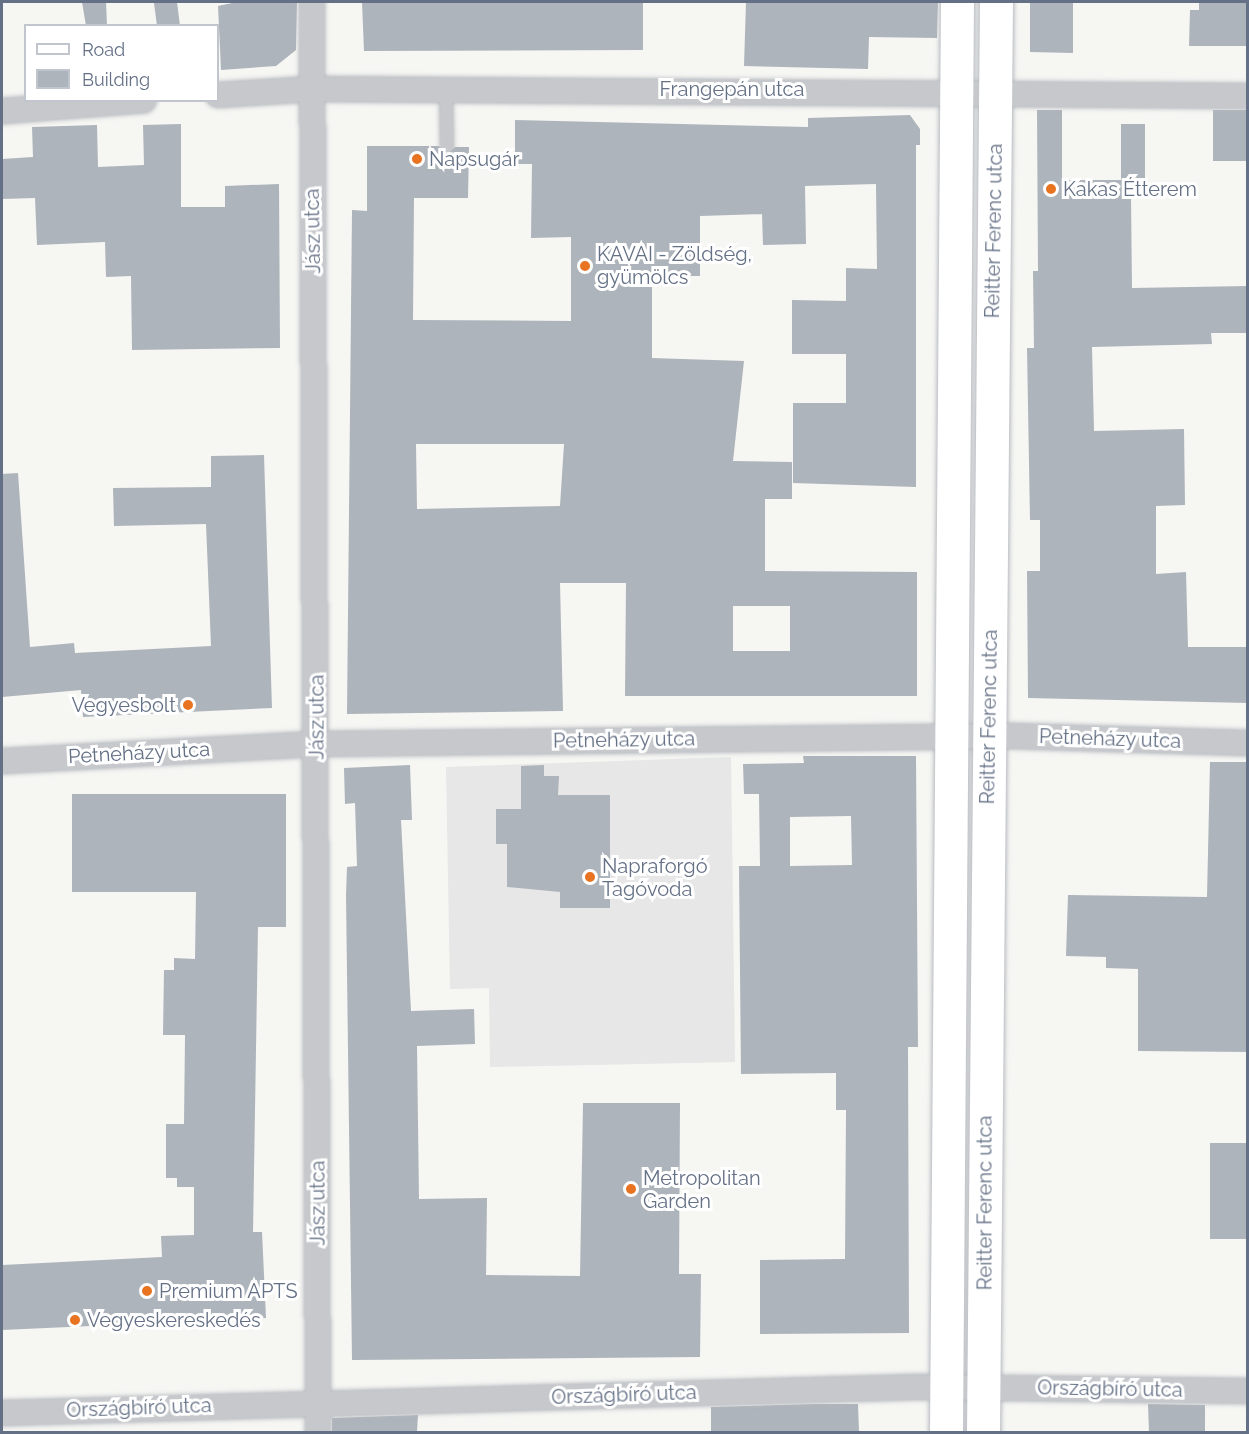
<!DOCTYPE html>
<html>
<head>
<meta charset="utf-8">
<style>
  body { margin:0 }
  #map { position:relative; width:1249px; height:1434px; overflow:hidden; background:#f6f6f3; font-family:Raleway,sans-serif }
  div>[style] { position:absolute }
  .built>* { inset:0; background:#e6e7e6 }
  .building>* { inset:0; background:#aeb4bb }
  .roads { filter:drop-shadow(0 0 2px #b8bbc1) drop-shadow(0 0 2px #b8bbc1) }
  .lane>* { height:12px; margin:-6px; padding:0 6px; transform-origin:6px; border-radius:6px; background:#c6c8cc }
  .street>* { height:24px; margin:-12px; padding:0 12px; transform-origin:12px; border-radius:12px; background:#c6c8cc }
  .secondary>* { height:33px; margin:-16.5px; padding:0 16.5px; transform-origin:16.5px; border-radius:16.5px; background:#fff }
  .dots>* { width:16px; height:16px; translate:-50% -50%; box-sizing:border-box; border:3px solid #fff; border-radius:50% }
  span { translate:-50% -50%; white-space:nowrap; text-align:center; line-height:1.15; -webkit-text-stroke:6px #fff; paint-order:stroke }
  .street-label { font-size:20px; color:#647085 }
  .poi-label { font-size:20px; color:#647085 }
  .left { translate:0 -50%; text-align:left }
  .right { translate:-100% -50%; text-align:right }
  .frame { position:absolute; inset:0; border:3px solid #647085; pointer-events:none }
  .legend { position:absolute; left:24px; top:24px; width:195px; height:78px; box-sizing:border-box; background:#fff; border:2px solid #c1c6ce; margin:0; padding:8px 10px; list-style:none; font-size:18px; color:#647085 }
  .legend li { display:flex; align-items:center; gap:12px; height:30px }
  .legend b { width:30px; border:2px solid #c1c6ce }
</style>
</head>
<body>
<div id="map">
  <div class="built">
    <div style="clip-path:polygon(731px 757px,735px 1062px,490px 1067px,489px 988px,450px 989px,446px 767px)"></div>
  </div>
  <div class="building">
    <div style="clip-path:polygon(82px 2px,106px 2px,107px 26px,86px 26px)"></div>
    <div style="clip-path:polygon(177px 2px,180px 26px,157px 26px,154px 3px)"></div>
    <div style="clip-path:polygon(237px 2px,297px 2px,296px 50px,276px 66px,221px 70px,218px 6px)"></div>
    <div style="clip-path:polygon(362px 2px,643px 2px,643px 50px,364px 51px)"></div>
    <div style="clip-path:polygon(746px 2px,938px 2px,937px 38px,869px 37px,868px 69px,744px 66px)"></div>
    <div style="clip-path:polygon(1030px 2px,1073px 2px,1073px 53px,1030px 52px)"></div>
    <div style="clip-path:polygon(1199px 2px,1248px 2px,1248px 46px,1189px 46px,1190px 10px,1199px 10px)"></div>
    <div style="clip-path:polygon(1037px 110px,1062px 110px,1062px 180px,1121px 180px,1121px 124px,1145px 124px,1145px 197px,1131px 197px,1132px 288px,1248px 286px,1248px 333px,1211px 333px,1212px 344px,1092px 347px,1094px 431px,1184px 429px,1185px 505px,1156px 506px,1156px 574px,1186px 572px,1188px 647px,1248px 647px,1248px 703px,1028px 698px,1027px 571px,1040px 571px,1040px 520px,1030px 520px,1027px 348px,1034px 348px,1033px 271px,1038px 271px)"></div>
    <div style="clip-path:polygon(1213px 110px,1248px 110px,1248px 161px,1213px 161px)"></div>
    <div style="clip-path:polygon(evenodd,910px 115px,920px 129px,920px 145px,916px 145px,916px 487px,793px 483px,793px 403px,846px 403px,846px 354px,792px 354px,792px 300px,846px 301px,846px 268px,877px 269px,876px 184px,805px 186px,806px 244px,763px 245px,762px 214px,700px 216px,700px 276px,652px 276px,652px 358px,744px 361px,733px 461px,792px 462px,792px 499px,765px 499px,765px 571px,917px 572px,917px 696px,625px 696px,626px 583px,560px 583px,563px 711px,347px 714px,352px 210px,367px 211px,367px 146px,439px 146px,447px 154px,455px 147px,469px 147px,468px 198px,414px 198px,413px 320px,571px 321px,571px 237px,531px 238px,532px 164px,515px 164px,515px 120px,808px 127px,808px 118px,910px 115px,416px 444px,564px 444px,560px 506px,417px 509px,416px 444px,910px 115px,733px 606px,790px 606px,790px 651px,733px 651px,733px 606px)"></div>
    <div style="clip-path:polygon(181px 124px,181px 207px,225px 207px,225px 186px,279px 184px,280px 348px,132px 350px,131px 276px,106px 277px,105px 242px,37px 245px,35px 198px,2px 199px,2px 159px,33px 157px,32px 127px,97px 125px,98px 167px,144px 165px,143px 125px)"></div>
    <div style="clip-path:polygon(264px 455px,272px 708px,83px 717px,81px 690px,2px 697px,2px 474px,18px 473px,30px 647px,74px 643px,75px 653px,211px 646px,206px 524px,114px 526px,113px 488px,211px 487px,211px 456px)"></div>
    <div style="clip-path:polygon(evenodd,803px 756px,916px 756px,918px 1047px,908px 1047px,909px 1333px,760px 1334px,760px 1260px,845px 1259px,846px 1110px,836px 1110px,836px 1073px,741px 1074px,739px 866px,760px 866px,759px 794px,744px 794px,743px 764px,804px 763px,803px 756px,851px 816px,852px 865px,790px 866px,790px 817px,851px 816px)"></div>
    <div style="clip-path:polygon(1210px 762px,1248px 762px,1248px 1052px,1138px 1051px,1138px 969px,1106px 968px,1106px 957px,1066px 956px,1068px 895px,1207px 897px)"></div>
    <div style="clip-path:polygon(410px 765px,412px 820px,401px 820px,411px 1011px,474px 1009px,475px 1044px,417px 1046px,419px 1199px,487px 1198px,486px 1275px,580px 1276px,583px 1103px,680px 1103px,679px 1274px,701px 1274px,700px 1357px,352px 1360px,346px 895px,347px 867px,357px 866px,355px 803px,345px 804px,344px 768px)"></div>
    <div style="clip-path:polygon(544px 765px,544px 776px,559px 776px,558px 795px,610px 795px,610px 908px,560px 908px,560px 892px,507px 887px,507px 844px,496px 844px,496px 809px,521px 809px,521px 766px)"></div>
    <div style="clip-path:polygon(72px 794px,286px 794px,286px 927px,258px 927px,253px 1232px,262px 1232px,266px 1318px,2px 1330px,2px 1265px,162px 1257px,161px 1236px,194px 1235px,194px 1187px,177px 1187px,177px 1178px,166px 1178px,166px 1124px,184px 1124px,185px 1035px,163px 1035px,164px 970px,174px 970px,174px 958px,195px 959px,196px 892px,72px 892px)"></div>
    <div style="clip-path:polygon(1210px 1143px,1248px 1143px,1248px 1239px,1210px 1239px)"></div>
    <div style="clip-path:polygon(814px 1404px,858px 1404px,859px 1432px,711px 1432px,711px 1407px)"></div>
    <div style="clip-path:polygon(1148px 1404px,1205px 1405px,1205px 1432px,1149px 1432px)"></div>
    <div style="clip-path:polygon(418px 1415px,417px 1432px,332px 1432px,332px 1418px)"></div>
  </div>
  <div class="roads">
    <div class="lane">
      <div style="left:446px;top:89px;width:57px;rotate:89deg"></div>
    </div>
    <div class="street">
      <div style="left:312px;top:2px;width:1430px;rotate:89.76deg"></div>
      <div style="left:218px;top:95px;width:94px;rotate:-3.7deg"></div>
      <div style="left:312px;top:89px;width:936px;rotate:0.43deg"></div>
      <div style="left:2px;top:111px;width:142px;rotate:-4.4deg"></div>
      <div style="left:2px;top:761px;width:316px;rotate:-3.1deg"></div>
      <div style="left:318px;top:744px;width:694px;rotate:-0.66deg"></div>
      <div style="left:1012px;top:736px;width:236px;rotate:1.7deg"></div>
      <div style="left:2px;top:1413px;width:915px;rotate:-1.63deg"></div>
      <div style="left:917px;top:1387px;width:331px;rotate:0.7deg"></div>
    </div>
    <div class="secondary">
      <div style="left:946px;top:1432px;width:1430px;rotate:-89.56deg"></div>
      <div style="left:983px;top:1432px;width:1430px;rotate:-89.48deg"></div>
    </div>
  </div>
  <div class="dots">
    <div style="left:417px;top:159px;background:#e87320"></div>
    <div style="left:1051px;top:189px;background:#e87320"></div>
    <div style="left:585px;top:266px;background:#e87320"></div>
    <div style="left:188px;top:705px;background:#e87320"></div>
    <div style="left:590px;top:877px;background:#e87320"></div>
    <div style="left:631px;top:1189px;background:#e87320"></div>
    <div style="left:147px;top:1291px;background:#e87320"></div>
    <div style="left:75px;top:1320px;background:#e87320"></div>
  </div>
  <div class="street-label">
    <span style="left:732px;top:89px">Frangepán utca</span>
    <span style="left:313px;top:231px;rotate:-91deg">Jász utca</span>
    <span style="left:994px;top:231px;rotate:-89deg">Reitter Ferenc utca</span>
    <span style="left:317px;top:717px;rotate:-90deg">Jász utca</span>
    <span style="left:989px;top:717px;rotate:-89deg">Reitter Ferenc utca</span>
    <span style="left:1110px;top:739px;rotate:2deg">Petneházy utca</span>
    <span style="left:624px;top:740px;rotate:-1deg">Petneházy utca</span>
    <span style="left:139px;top:753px;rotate:-3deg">Petneházy utca</span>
    <span style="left:318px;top:1203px;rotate:-90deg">Jász utca</span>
    <span style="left:985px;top:1203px;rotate:-90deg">Reitter Ferenc utca</span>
    <span style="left:1110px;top:1389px;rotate:1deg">Országbíró utca</span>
    <span style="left:624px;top:1395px;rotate:-2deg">Országbíró utca</span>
    <span style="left:139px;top:1408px;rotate:-2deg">Országbíró utca</span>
  </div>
  <div class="poi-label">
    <span class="left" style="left:429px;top:159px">Napsugár</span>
    <span class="left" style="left:1063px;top:189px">Kakas Étterem</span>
    <span class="left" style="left:597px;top:266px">KAVAI - Zöldség,<br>gyümölcs</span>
    <span class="right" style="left:176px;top:705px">Vegyesbolt</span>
    <span class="left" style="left:602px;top:878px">Napraforgó<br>Tagóvoda</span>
    <span class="left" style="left:643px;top:1190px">Metropolitan<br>Garden</span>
    <span class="left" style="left:159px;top:1291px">Premium APTS</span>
    <span class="left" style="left:87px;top:1320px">Vegyeskereskedés</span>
  </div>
  <div class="frame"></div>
  <ul class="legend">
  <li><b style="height:8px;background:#fff"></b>Road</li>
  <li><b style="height:16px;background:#aeb4bb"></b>Building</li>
  </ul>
</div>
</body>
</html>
